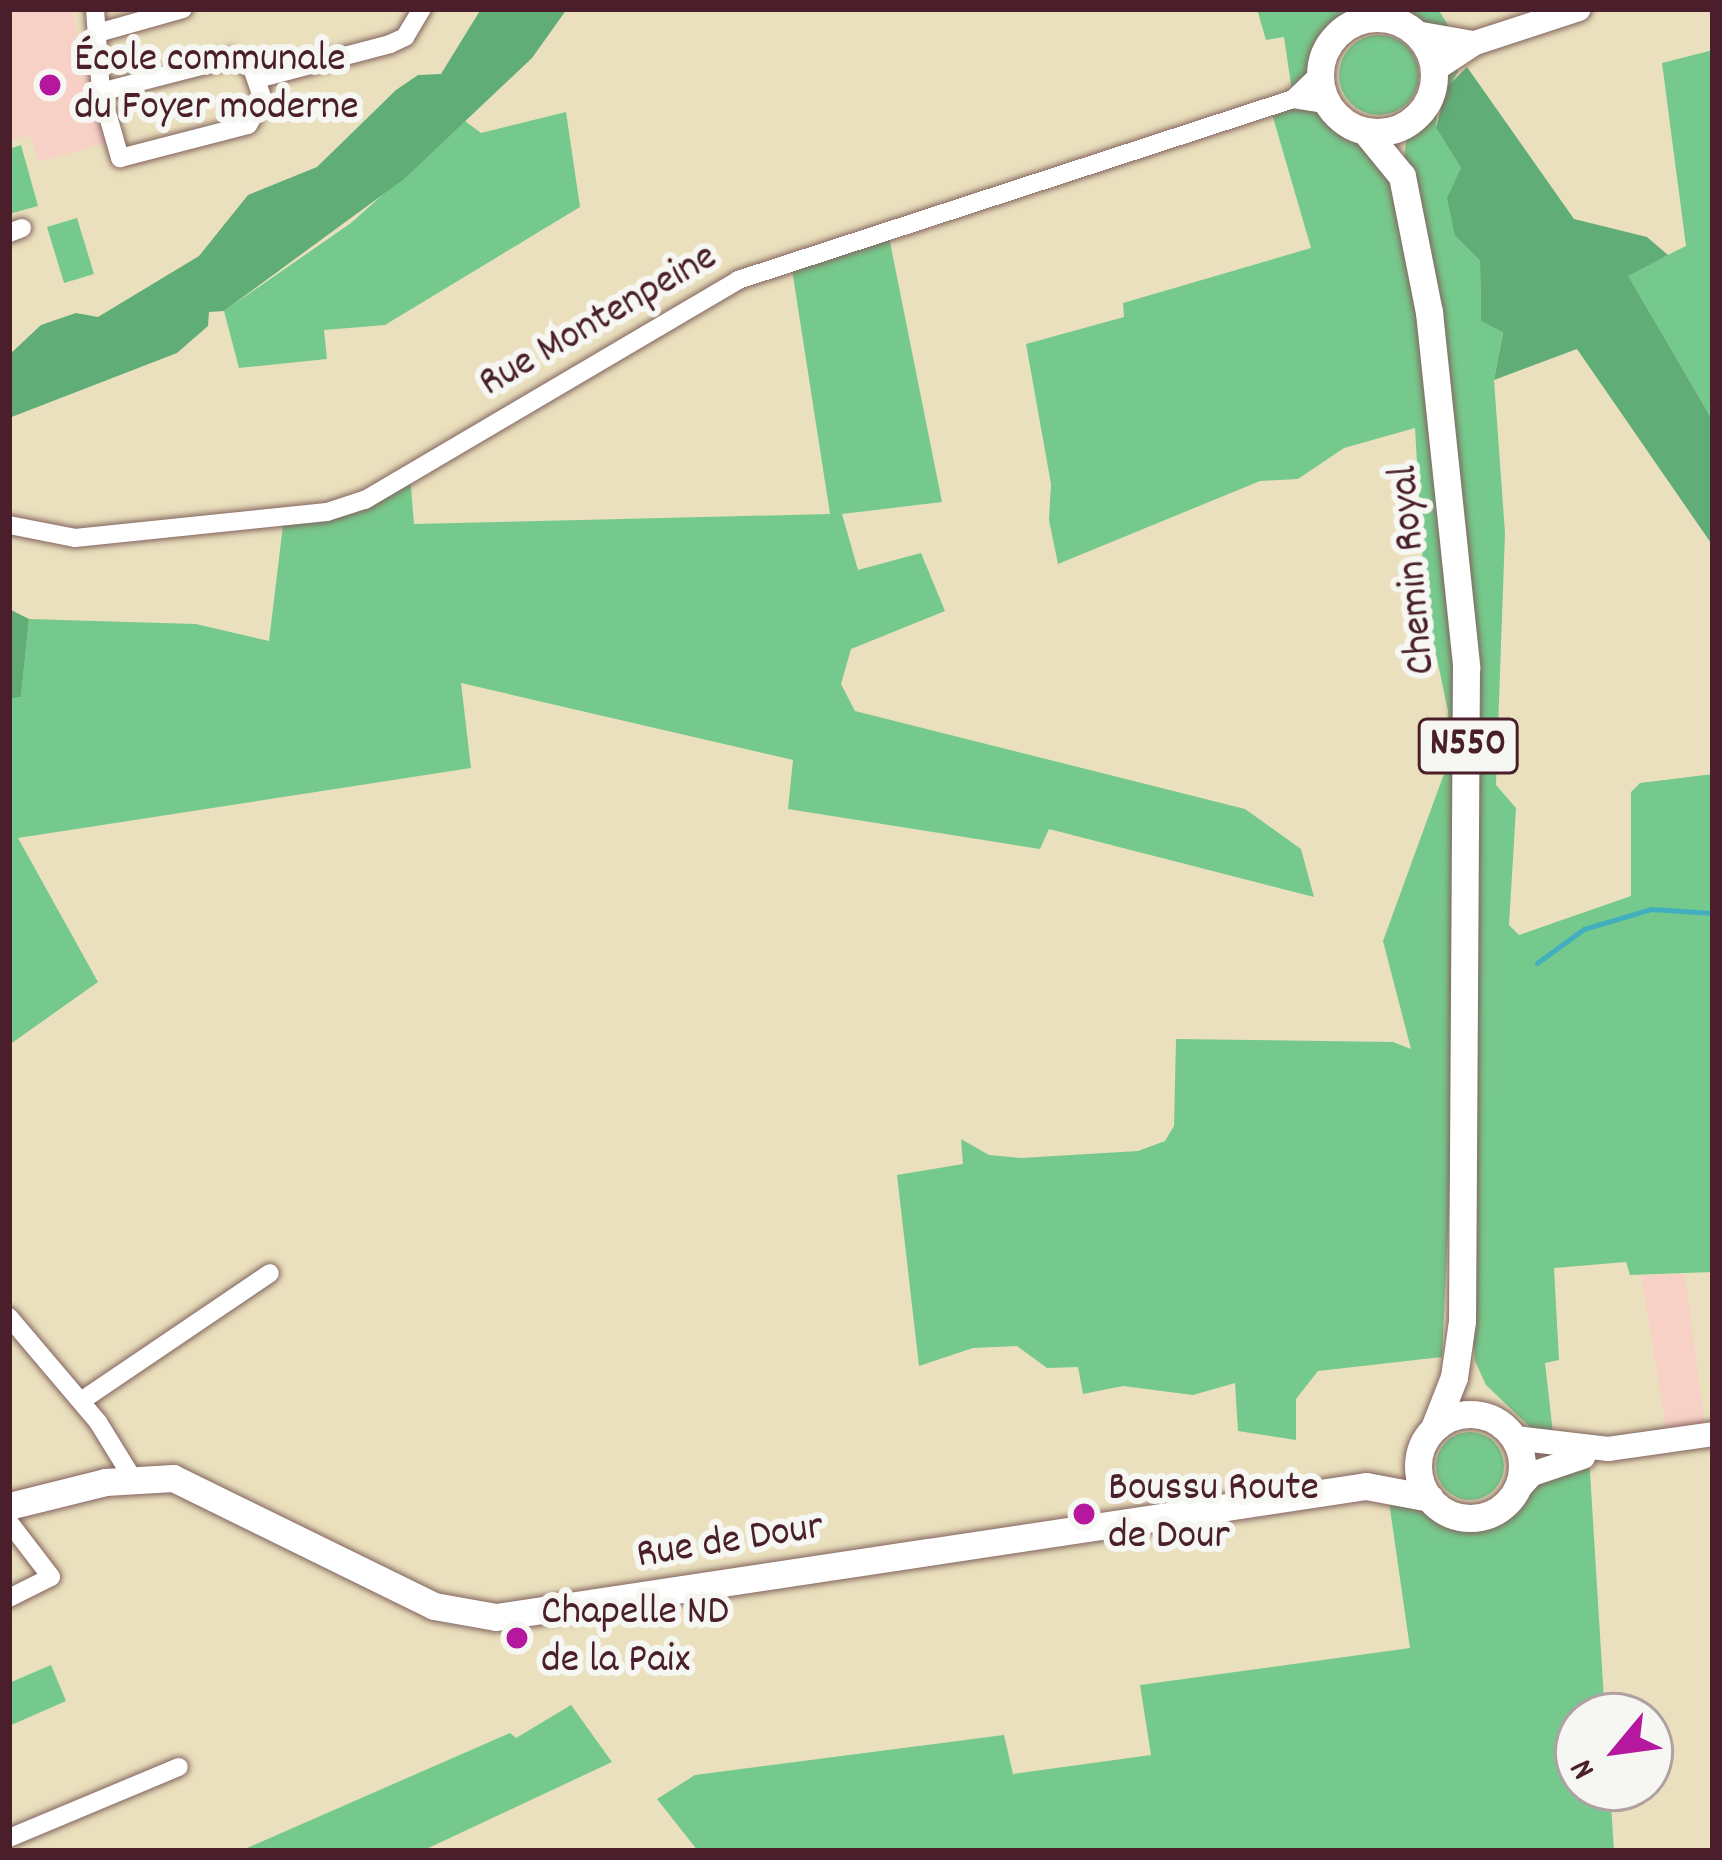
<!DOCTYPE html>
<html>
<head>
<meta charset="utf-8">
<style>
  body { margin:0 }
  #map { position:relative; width:1722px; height:1860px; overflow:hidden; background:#eae0bd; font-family:Dekko,sans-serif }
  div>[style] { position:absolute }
  .built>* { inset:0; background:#f7d1c6 }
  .green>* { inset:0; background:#76c98c }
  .round { border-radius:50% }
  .forest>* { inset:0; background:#60ad78 }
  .stream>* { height:4.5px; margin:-2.25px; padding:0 2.25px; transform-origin:2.25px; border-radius:2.25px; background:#42afbf }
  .roads { filter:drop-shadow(0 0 3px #82635e) drop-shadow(0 0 3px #82635e) }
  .street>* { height:18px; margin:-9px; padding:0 9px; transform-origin:9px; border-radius:9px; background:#fff }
  .secondary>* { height:24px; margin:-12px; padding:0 12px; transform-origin:12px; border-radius:12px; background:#fff }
  .primary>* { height:27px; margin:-13.5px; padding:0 13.5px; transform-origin:13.5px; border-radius:13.5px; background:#fff }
  .primary>.ring { margin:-13.5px; padding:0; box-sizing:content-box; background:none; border:27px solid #fff; border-radius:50% }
  .dots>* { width:33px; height:33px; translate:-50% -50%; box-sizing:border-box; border:6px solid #f6f6f2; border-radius:50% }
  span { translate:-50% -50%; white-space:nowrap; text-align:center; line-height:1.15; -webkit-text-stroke:12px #f6f6f2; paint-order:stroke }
  .shield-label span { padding:3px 9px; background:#f6f6f2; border:3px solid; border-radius:9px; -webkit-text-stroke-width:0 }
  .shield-label { font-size:39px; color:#4a1f2b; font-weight:700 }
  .poi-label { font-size:42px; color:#4a1f2b }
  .left { translate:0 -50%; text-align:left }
  .street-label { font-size:42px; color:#4a1f2b }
  .frame { position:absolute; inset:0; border:12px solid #4a1f2b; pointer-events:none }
  .north { position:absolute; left:1554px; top:1692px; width:120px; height:120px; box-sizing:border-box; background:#f6f6f2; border:3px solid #b1a0a2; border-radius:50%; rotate:241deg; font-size:33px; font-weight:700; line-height:48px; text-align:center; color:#4a1f2b }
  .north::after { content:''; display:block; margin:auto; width:42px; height:54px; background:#b5179e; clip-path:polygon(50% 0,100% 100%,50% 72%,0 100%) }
</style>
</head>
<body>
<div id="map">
  <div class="built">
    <div style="clip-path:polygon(9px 9px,71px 9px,107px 143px,38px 162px,30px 135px,9px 140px)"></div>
    <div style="clip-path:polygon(1685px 1274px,1706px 1435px,1668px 1440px,1641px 1275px)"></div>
  </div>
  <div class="green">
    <div style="clip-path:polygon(1257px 9px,1350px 9px,1324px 55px,1322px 90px,1338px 117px,1365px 131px,1402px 173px,1407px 136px,1430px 98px,1434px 70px,1451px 57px,1458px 72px,1438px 106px,1436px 128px,1461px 168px,1455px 236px,1480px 261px,1481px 321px,1503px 331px,1494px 380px,1505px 533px,1496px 785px,1516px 808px,1509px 925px,1519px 935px,1631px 896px,1631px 792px,1640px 783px,1713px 774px,1713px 1272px,1630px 1275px,1626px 1262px,1554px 1268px,1559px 1360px,1545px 1363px,1553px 1433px,1530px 1427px,1486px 1385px,1475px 1361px,1454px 1101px,1442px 1357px,1318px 1371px,1296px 1399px,1296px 1440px,1238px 1431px,1235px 1383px,1193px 1395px,1123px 1386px,1083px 1394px,1078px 1367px,1047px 1368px,1017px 1346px,973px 1348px,919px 1366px,897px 1175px,963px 1164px,961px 1139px,989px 1155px,1021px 1158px,1138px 1151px,1165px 1141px,1174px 1126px,1176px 1039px,1393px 1042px,1411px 1049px,1383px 941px,1445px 771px,1448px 711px,1425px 602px,1415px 428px,1344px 448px,1298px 479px,1260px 481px,1058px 564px,1049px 520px,1051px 484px,1026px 344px,1124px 317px,1123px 303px,1311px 248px,1270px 107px,1293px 98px,1284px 37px,1266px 40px)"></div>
    <div style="clip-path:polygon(1380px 9px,1438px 9px,1459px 43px,1416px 33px)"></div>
    <div class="round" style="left:1339px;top:35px;width:80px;height:80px"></div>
    <div style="clip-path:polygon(1713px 50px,1713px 421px,1627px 275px,1686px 246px,1662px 63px)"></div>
    <div style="clip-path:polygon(566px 112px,580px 207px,385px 325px,324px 330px,327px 359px,239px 368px,224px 311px,351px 223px,465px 121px,481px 133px)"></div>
    <div style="clip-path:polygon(21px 145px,38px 206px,9px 214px,9px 149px)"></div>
    <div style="clip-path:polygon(77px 218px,94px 274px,64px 283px,47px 227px)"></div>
    <div style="clip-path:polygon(888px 232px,942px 502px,842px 514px,858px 570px,921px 553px,945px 611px,851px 649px,841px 684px,855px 711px,1245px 809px,1301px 849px,1314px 897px,1049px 829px,1040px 849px,788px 809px,793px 760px,461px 683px,471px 768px,18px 838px,98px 982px,9px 1045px,9px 699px,21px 697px,29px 619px,196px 624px,269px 641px,284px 517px,327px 512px,410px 475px,414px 524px,830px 514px,791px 263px)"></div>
    <div class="round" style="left:1436px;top:1432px;width:68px;height:68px"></div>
    <div style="clip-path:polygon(1589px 1456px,1605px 1716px,1578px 1716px,1578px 1788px,1610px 1788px,1614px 1851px,698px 1851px,657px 1799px,695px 1775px,1004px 1735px,1013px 1774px,1151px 1755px,1140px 1685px,1410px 1648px,1387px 1488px,1471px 1518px,1502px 1507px,1532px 1474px)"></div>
    <div style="clip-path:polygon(51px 1665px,66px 1701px,9px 1726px,9px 1683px)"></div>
    <div style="clip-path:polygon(571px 1705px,612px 1762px,422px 1851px,240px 1851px,510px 1733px,516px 1738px)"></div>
  </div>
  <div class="forest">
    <div style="clip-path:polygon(481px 9px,567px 9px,532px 58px,404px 179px,224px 311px,209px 312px,208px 326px,177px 353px,9px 418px,9px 355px,41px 325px,76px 313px,98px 317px,199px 256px,248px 195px,317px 167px,396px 90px,418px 75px,441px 74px)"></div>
    <div style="clip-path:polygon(1467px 67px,1574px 219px,1647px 237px,1668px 255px,1628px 276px,1713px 421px,1713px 546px,1577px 349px,1494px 380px,1503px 332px,1481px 321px,1480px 261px,1455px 236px,1447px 198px,1461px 168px,1436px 128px,1446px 88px)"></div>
    <div style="clip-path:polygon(9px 609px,29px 619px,21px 697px,9px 699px)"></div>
  </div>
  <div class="stream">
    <div style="left:1537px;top:963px;width:58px;rotate:-35.9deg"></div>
    <div style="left:1584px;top:929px;width:70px;rotate:-16.6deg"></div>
    <div style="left:1651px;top:909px;width:62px;rotate:3.7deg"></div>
  </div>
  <div class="roads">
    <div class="street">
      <div style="left:95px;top:9px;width:83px;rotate:85.9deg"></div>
      <div style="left:101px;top:92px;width:69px;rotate:73.9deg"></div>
      <div style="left:120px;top:158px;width:132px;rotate:-14.5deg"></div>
      <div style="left:248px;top:125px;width:29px;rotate:-59deg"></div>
      <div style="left:263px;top:100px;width:34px;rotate:-109deg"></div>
      <div style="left:252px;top:68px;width:22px;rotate:-153deg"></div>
      <div style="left:232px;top:58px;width:135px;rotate:165.5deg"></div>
      <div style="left:101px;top:32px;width:85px;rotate:-15.7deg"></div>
      <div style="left:257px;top:79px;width:138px;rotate:-14.7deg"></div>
      <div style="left:390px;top:44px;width:17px;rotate:-25deg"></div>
      <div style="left:405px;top:37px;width:33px;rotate:-59deg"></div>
      <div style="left:1293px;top:99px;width:36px;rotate:9deg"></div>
      <div style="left:9px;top:233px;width:14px;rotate:-21deg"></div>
      <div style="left:9px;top:525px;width:67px;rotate:11.1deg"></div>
      <div style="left:75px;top:538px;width:253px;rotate:-5.9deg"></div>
      <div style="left:327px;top:512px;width:40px;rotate:-18deg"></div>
      <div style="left:365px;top:500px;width:433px;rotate:-30.5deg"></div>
      <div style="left:738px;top:280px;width:584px;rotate:-18.06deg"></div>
      <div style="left:1293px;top:99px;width:37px;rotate:-44deg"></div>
      <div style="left:9px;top:1317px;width:138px;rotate:49.7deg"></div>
      <div style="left:98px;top:1422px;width:67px;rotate:58.4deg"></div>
      <div style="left:81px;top:1401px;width:228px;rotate:-34.1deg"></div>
      <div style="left:9px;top:1522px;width:69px;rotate:52.6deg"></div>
      <div style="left:51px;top:1577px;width:47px;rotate:153.4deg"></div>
      <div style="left:9px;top:1838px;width:184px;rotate:-22.7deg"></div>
    </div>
    <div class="secondary">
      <div style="left:1416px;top:33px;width:58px;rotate:10deg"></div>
      <div style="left:1434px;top:70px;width:49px;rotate:-33.4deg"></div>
      <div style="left:1475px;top:43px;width:109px;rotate:-18.1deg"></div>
      <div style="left:1515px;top:1438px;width:94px;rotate:6.7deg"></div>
      <div style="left:1608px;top:1449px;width:106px;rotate:-8.1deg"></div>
      <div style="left:1513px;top:1495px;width:28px;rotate:-48deg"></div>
      <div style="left:1532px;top:1474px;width:54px;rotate:-18.4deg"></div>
    </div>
    <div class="primary">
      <div class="ring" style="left:1320px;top:18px;width:87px;height:87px"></div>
      <div style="left:1365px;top:131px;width:58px;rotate:50.6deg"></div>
      <div style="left:1402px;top:176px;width:139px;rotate:78.8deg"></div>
      <div style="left:1429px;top:312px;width:357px;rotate:84deg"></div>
      <div style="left:1466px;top:667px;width:654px;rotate:90.35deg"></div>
      <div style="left:1462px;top:1321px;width:57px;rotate:98.1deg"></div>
      <div style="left:1454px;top:1377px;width:55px;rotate:111.4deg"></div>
      <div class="ring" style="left:1418px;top:1414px;width:77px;height:77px"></div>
      <div style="left:9px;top:1506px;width:99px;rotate:-14deg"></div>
      <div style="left:105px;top:1482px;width:68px;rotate:-3.4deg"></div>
      <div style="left:173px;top:1478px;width:291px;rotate:26.1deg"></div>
      <div style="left:434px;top:1606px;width:63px;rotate:10.1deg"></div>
      <div style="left:496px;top:1617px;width:880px;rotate:-8.56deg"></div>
      <div style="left:1366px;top:1486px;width:65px;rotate:10.6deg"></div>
    </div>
  </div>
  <div class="dots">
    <div style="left:50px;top:85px;background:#b5179e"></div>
    <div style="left:1084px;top:1514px;background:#b5179e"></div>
    <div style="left:517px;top:1638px;background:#b5179e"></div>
  </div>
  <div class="shield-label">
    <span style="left:1468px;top:746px">N550</span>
  </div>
  <div class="poi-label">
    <span class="left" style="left:74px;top:85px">École communale<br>du Foyer moderne</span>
    <span class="left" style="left:1108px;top:1514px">Boussu Route<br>de Dour</span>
    <span class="left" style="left:541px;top:1638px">Chapelle ND<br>de la Paix</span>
  </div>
  <div class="street-label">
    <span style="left:599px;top:322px;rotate:-30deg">Rue Montenpeine</span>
    <span style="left:1415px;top:570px;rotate:-95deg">Chemin Royal</span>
    <span style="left:730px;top:1543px;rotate:-9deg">Rue de Dour</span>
  </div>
  <div class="frame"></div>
  <div class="north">N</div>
</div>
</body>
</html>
